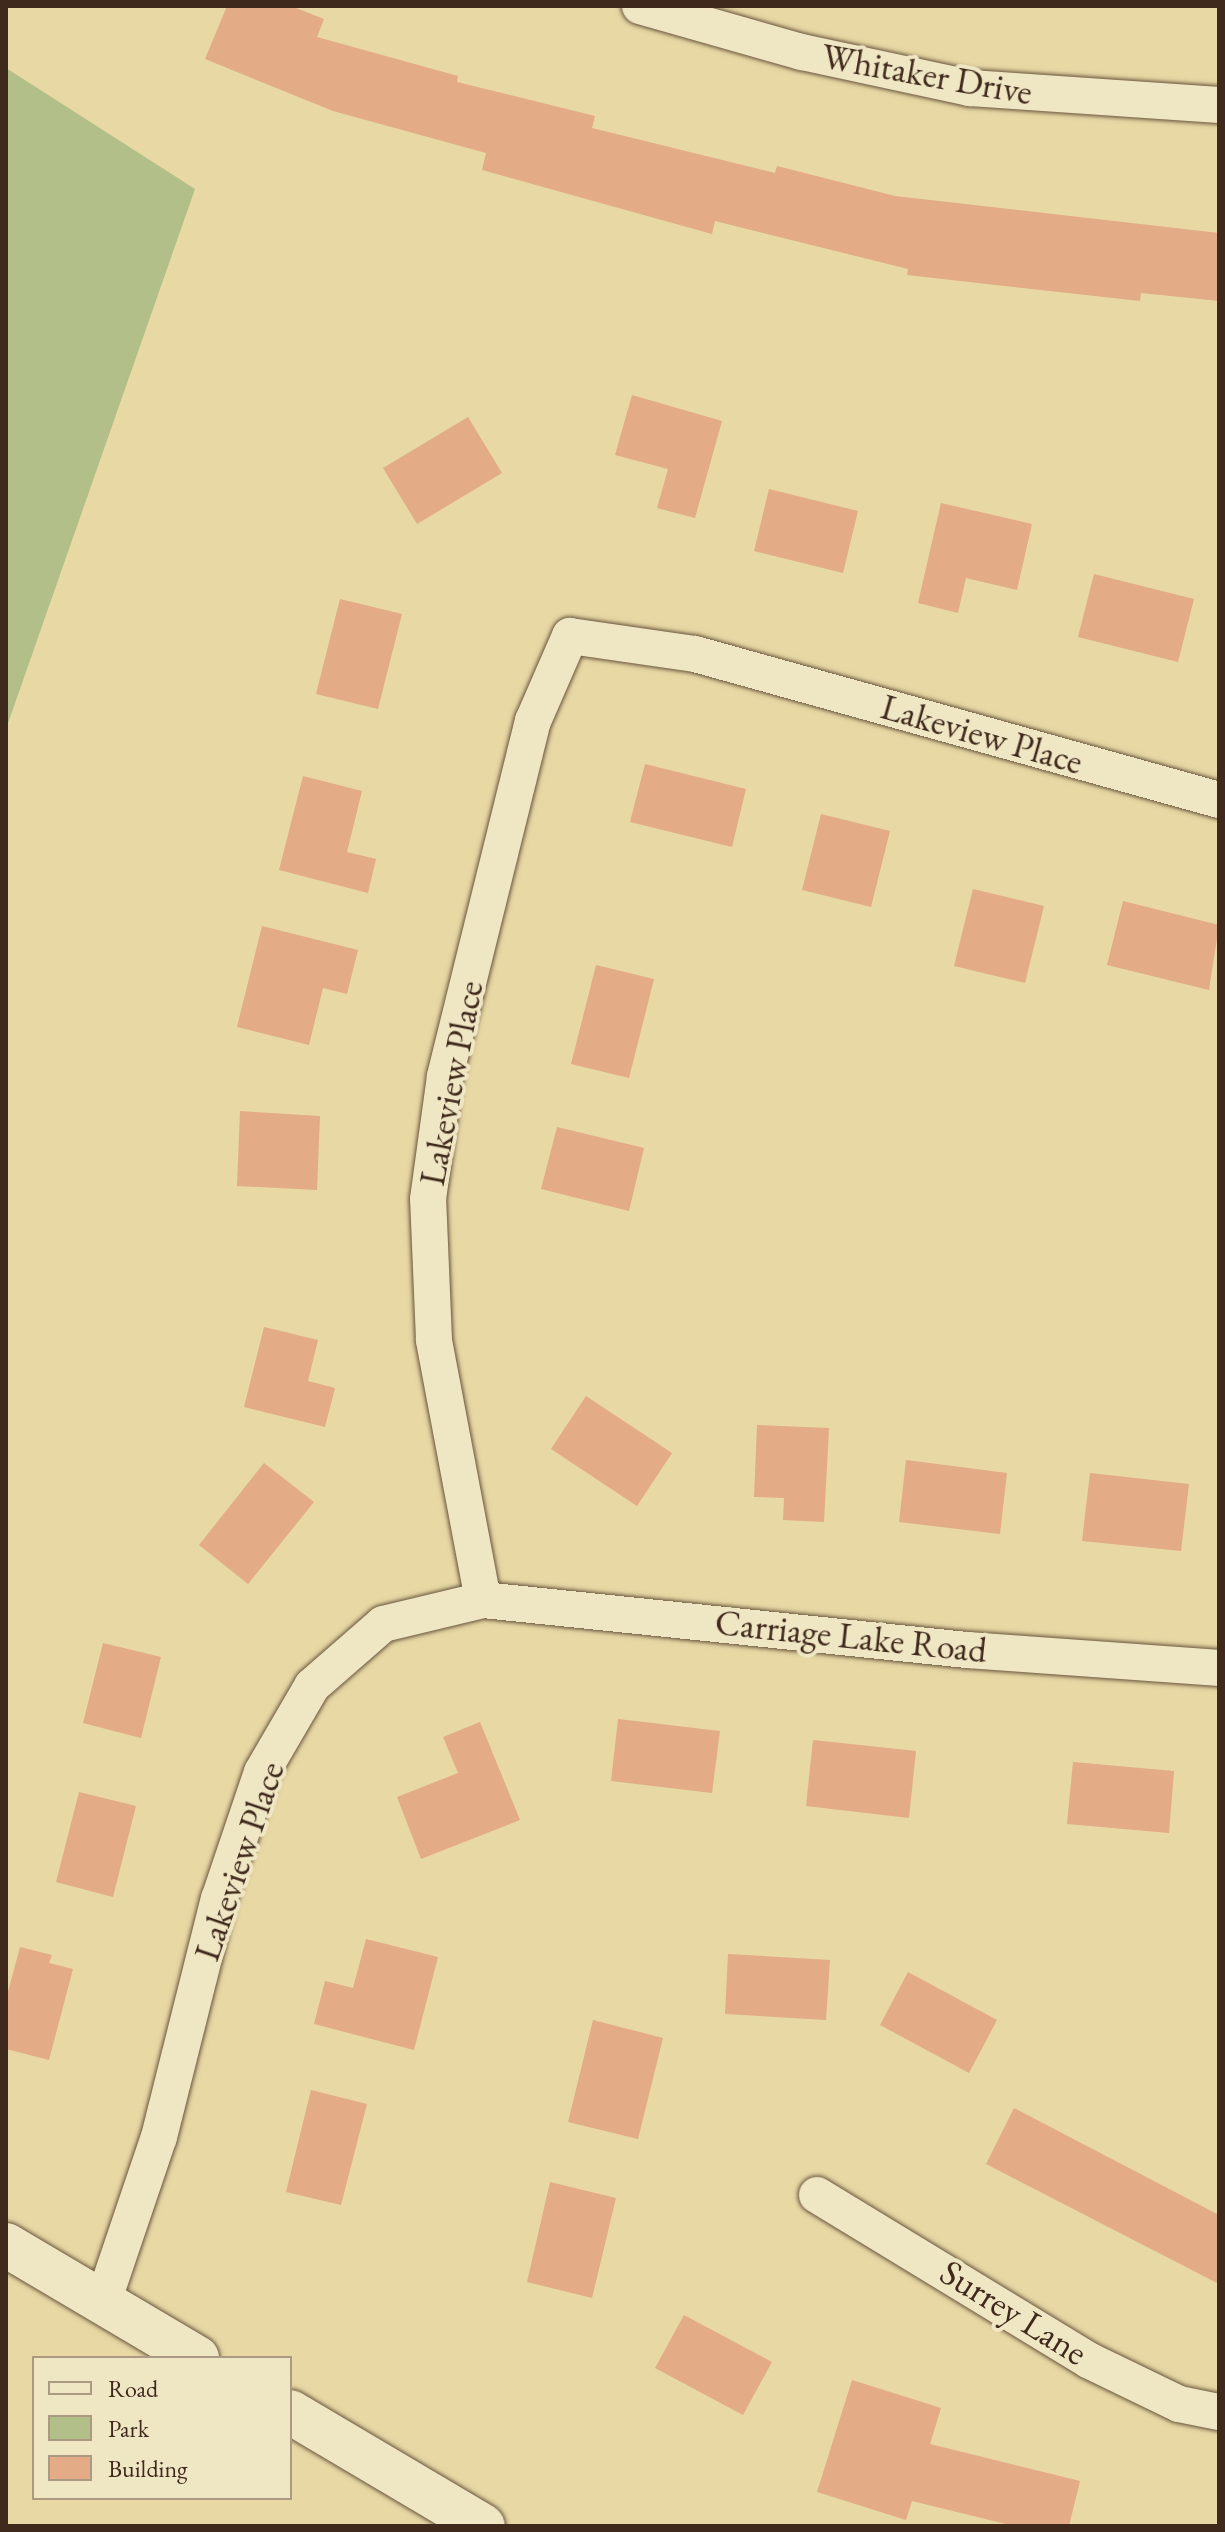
<!DOCTYPE html>
<html>
<head>
<meta charset="utf-8">
<style>
  body { margin:0 }
  #map { position:relative; width:1225px; height:2532px; overflow:hidden; background:#e7d8a4; font-family:"EB Garamond",serif }
  div>[style] { position:absolute }
  .green>* { inset:0; background:#b2bf88 }
  .building>* { inset:0; background:#e3ab86 }
  .roads { filter:drop-shadow(0 0 2px #69553e) drop-shadow(0 0 2px #69553e) }
  .minor>* { height:36px; margin:-18px; padding:0 18px; transform-origin:18px; border-radius:18px; background:#efe6c4 }
  .tertiary>* { height:44px; margin:-22px; padding:0 22px; transform-origin:22px; border-radius:22px; background:#efe6c4 }
  span { translate:-50% -50%; white-space:nowrap; text-align:center; line-height:1.15; -webkit-text-stroke:8px #efe6c4; paint-order:stroke }
  .street-label { font-size:36px; color:#3f291c }
  .frame { position:absolute; inset:0; border:8px solid #3f291c; pointer-events:none }
  .legend { position:absolute; left:32px; top:2356px; width:260px; height:144px; box-sizing:border-box; background:#efe6c4; border:2px solid #a99a81; margin:0; padding:10px 14px; list-style:none; font-size:24px; color:#3f291c }
  .legend li { display:flex; align-items:center; gap:16px; height:40px }
  .legend b { width:40px; border:2px solid #a99a81 }
</style>
</head>
<body>
<div id="map">
  <div class="green">
    <div style="clip-path:polygon(6px 68px,195px 189px,6px 729px)"></div>
  </div>
  <div class="building">
    <div style="clip-path:polygon(227px 6px,291px 6px,324px 19px,317px 37px,458px 76px,457px 82px,595px 116px,592px 128px,775px 173px,777px 166px,895px 196px,1219px 233px,1219px 301px,1141px 293px,1140px 301px,907px 275px,908px 269px,715px 221px,712px 234px,482px 170px,486px 153px,333px 111px,205px 59px)"></div>
    <div style="clip-path:polygon(632px 395px,722px 421px,695px 518px,657px 508px,668px 469px,615px 455px)"></div>
    <div style="clip-path:polygon(468px 417px,502px 473px,417px 524px,383px 468px)"></div>
    <div style="clip-path:polygon(769px 489px,858px 511px,843px 573px,754px 551px)"></div>
    <div style="clip-path:polygon(941px 503px,1032px 524px,1017px 590px,966px 578px,958px 613px,918px 603px)"></div>
    <div style="clip-path:polygon(1094px 574px,1194px 599px,1178px 662px,1078px 637px)"></div>
    <div style="clip-path:polygon(340px 599px,402px 614px,378px 709px,316px 694px)"></div>
    <div style="clip-path:polygon(645px 764px,746px 789px,732px 847px,630px 822px)"></div>
    <div style="clip-path:polygon(303px 776px,362px 791px,347px 852px,376px 859px,368px 893px,279px 870px)"></div>
    <div style="clip-path:polygon(821px 814px,890px 831px,871px 907px,802px 890px)"></div>
    <div style="clip-path:polygon(973px 889px,1044px 906px,1025px 983px,954px 966px)"></div>
    <div style="clip-path:polygon(1123px 901px,1219px 925px,1209px 990px,1107px 965px)"></div>
    <div style="clip-path:polygon(262px 926px,358px 950px,347px 994px,323px 988px,309px 1045px,237px 1027px)"></div>
    <div style="clip-path:polygon(596px 965px,654px 979px,629px 1078px,571px 1064px)"></div>
    <div style="clip-path:polygon(240px 1111px,320px 1116px,317px 1190px,237px 1186px)"></div>
    <div style="clip-path:polygon(557px 1127px,644px 1148px,629px 1211px,541px 1189px)"></div>
    <div style="clip-path:polygon(264px 1327px,318px 1340px,308px 1381px,335px 1388px,325px 1427px,244px 1407px)"></div>
    <div style="clip-path:polygon(586px 1396px,672px 1453px,637px 1506px,551px 1449px)"></div>
    <div style="clip-path:polygon(757px 1425px,829px 1428px,824px 1522px,783px 1520px,784px 1498px,754px 1497px)"></div>
    <div style="clip-path:polygon(906px 1460px,1007px 1473px,1000px 1534px,899px 1522px)"></div>
    <div style="clip-path:polygon(264px 1463px,314px 1502px,248px 1584px,199px 1545px)"></div>
    <div style="clip-path:polygon(1090px 1473px,1189px 1484px,1181px 1551px,1082px 1541px)"></div>
    <div style="clip-path:polygon(103px 1643px,161px 1657px,141px 1738px,83px 1723px)"></div>
    <div style="clip-path:polygon(618px 1719px,720px 1731px,712px 1793px,611px 1781px)"></div>
    <div style="clip-path:polygon(480px 1722px,520px 1820px,421px 1859px,397px 1797px,458px 1773px,443px 1737px)"></div>
    <div style="clip-path:polygon(813px 1740px,916px 1751px,909px 1818px,806px 1806px)"></div>
    <div style="clip-path:polygon(1073px 1762px,1174px 1771px,1169px 1833px,1067px 1824px)"></div>
    <div style="clip-path:polygon(79px 1792px,136px 1806px,113px 1897px,56px 1882px)"></div>
    <div style="clip-path:polygon(366px 1939px,438px 1957px,414px 2050px,314px 2024px,325px 1981px,353px 1988px)"></div>
    <div style="clip-path:polygon(20px 1947px,52px 1955px,49px 1963px,73px 1969px,49px 2060px,6px 2049px,6px 1999px)"></div>
    <div style="clip-path:polygon(728px 1954px,830px 1960px,826px 2020px,725px 2014px)"></div>
    <div style="clip-path:polygon(908px 1972px,997px 2020px,969px 2073px,880px 2025px)"></div>
    <div style="clip-path:polygon(593px 2020px,663px 2038px,638px 2139px,568px 2122px)"></div>
    <div style="clip-path:polygon(311px 2090px,367px 2104px,341px 2205px,286px 2192px)"></div>
    <div style="clip-path:polygon(1014px 2108px,1219px 2215px,1219px 2284px,986px 2164px)"></div>
    <div style="clip-path:polygon(550px 2182px,616px 2198px,592px 2298px,527px 2282px)"></div>
    <div style="clip-path:polygon(684px 2315px,772px 2362px,743px 2415px,655px 2368px)"></div>
    <div style="clip-path:polygon(852px 2380px,941px 2408px,930px 2444px,1080px 2481px,1069px 2526px,1014px 2526px,912px 2501px,906px 2520px,817px 2492px)"></div>
  </div>
  <div class="roads">
    <div class="minor">
      <div style="left:640px;top:6px;width:168px;rotate:15.9deg"></div>
      <div style="left:802px;top:52px;width:172px;rotate:12.1deg"></div>
      <div style="left:970px;top:88px;width:250px;rotate:3.9deg"></div>
      <div style="left:483px;top:1600px;width:488px;rotate:5.9deg"></div>
      <div style="left:968px;top:1650px;width:252px;rotate:4.1deg"></div>
      <div style="left:817px;top:2195px;width:317px;rotate:31.3deg"></div>
      <div style="left:1088px;top:2360px;width:101px;rotate:25.8deg"></div>
      <div style="left:1179px;top:2404px;width:41px;rotate:11.3deg"></div>
      <div style="left:103px;top:2302px;width:174px;rotate:-71.3deg"></div>
      <div style="left:159px;top:2137px;width:245px;rotate:-75.9deg"></div>
      <div style="left:219px;top:1899px;width:134px;rotate:-71.3deg"></div>
      <div style="left:262px;top:1772px;width:99px;rotate:-59.8deg"></div>
      <div style="left:312px;top:1686px;width:94px;rotate:-41.1deg"></div>
      <div style="left:383px;top:1624px;width:103px;rotate:-13.5deg"></div>
      <div style="left:483px;top:1600px;width:265px;rotate:-100.7deg"></div>
      <div style="left:434px;top:1340px;width:141px;rotate:-92.4deg"></div>
      <div style="left:428px;top:1199px;width:124px;rotate:-82.1deg"></div>
      <div style="left:445px;top:1076px;width:366px;rotate:-76.1deg"></div>
      <div style="left:533px;top:721px;width:93px;rotate:-66.5deg"></div>
      <div style="left:570px;top:636px;width:126px;rotate:8.2deg"></div>
      <div style="left:695px;top:654px;width:544px;rotate:15.57deg"></div>
    </div>
    <div class="tertiary">
      <div style="left:6px;top:2245px;width:222px;rotate:30.6deg"></div>
      <div style="left:290px;top:2412px;width:224px;rotate:30.6deg"></div>
    </div>
  </div>
  <div class="street-label">
    <span style="left:927px;top:74px;rotate:10deg">Whitaker Drive</span>
    <span style="left:982px;top:734px;rotate:16deg">Lakeview Place</span>
    <span style="left:451px;top:1083px;rotate:-79deg">Lakeview Place</span>
    <span style="left:851px;top:1636px;rotate:6deg">Carriage Lake Road</span>
    <span style="left:239px;top:1861px;rotate:-71deg">Lakeview Place</span>
    <span style="left:1014px;top:2312px;rotate:32deg">Surrey Lane</span>
  </div>
  <div class="frame"></div>
  <ul class="legend">
  <li><b style="height:10px;background:#efe6c4"></b>Road</li>
  <li><b style="height:22px;background:#b2bf88"></b>Park</li>
  <li><b style="height:22px;background:#e3ab86"></b>Building</li>
  </ul>
</div>
</body>
</html>
